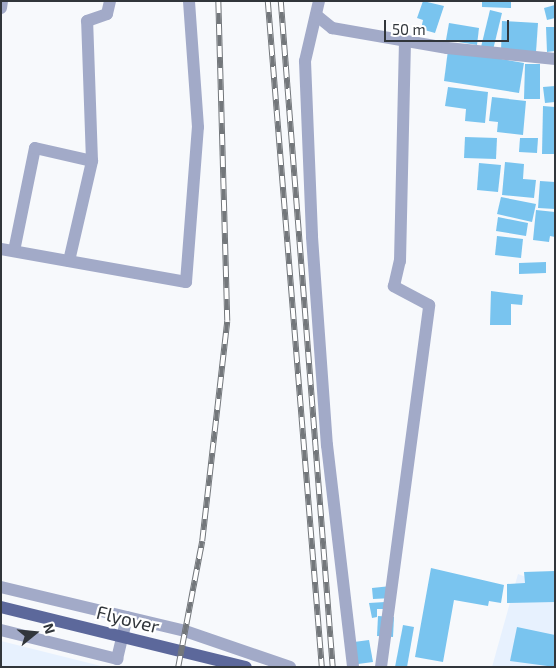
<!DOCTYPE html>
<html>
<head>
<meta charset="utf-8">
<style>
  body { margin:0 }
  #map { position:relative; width:556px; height:668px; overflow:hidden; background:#f7f9fc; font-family:"Exo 2",sans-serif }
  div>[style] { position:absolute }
  .built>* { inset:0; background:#e7f1fe }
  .building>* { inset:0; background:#79c4ef }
  .minor>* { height:12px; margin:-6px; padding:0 6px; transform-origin:6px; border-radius:6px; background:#a2aac8 }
  .major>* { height:12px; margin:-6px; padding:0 6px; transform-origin:6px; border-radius:6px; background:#5c689b }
  .rail>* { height:5.5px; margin-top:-2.75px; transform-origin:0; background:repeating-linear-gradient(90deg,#fff 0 11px,#73777b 0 22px); box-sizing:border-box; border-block:1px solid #73777b }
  span { translate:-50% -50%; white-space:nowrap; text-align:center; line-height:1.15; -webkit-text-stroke:4.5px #fff; paint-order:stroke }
  .street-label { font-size:19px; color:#31363b }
  .frame { position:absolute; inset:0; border:2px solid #31363b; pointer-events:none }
  .north { position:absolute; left:10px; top:608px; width:50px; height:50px; -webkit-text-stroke:4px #fff; paint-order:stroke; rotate:73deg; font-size:14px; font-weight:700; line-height:20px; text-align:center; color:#31363b }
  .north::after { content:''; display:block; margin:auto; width:18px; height:22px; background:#31363b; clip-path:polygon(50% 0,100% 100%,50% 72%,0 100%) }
  .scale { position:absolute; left:384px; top:20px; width:125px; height:22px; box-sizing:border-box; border:2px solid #31363b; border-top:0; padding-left:6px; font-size:15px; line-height:18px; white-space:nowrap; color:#31363b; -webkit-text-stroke:4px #fff; paint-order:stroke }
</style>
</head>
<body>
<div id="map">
  <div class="built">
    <div style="clip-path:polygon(518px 574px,555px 588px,555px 667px,492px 667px)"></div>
    <div style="clip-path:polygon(1px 641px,105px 667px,1px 667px)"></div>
  </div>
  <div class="building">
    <div style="clip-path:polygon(423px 1px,444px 6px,435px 33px,421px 29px,423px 20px,417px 18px)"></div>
    <div style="clip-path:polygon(482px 1px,511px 1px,511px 8px,482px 7px)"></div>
    <div style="clip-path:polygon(555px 5px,555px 18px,547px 20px,544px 8px)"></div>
    <div style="clip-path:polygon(490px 10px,502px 13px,493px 50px,481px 47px)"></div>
    <div style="clip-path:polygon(502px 21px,538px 23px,536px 52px,501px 51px)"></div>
    <div style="clip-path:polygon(449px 23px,479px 28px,477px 45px,446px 40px)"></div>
    <div style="clip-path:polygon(546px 27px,555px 27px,555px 51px,547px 52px)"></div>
    <div style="clip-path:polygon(448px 50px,524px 63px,519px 93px,444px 81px)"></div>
    <div style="clip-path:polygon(525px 64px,540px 64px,540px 99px,524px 99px)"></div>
    <div style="clip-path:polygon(555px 86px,555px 102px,545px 103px,543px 87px)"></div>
    <div style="clip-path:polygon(448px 87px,488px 92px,485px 123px,465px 121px,466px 109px,445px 106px)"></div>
    <div style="clip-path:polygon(492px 97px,526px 101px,523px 135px,497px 132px,498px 122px,489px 121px)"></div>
    <div style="clip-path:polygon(543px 106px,555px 107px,555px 154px,542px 154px)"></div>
    <div style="clip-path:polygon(465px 137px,497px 138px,496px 159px,464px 158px)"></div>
    <div style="clip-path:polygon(520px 138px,538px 138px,537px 153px,519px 152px)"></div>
    <div style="clip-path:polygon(505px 162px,524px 164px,523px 179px,536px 180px,534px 198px,502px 195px)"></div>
    <div style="clip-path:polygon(479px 163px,501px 165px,498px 192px,477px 190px)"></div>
    <div style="clip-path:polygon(540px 181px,555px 182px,555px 209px,538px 208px)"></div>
    <div style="clip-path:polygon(501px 197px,536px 204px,532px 222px,497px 214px)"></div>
    <div style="clip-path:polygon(536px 210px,555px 212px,555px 237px,550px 236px,549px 242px,533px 240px)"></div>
    <div style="clip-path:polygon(498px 217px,528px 223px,526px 236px,496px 231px)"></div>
    <div style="clip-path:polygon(497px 236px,523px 239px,521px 258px,495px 255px)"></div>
    <div style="clip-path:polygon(546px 262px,546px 273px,519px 274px,519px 263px)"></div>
    <div style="clip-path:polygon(491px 291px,523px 295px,522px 305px,511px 304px,511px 325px,490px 325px)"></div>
    <div style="clip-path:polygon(431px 568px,504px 585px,501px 603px,489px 601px,488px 606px,454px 600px,443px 662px,415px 657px)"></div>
    <div style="clip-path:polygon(555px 571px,555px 602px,507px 603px,507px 584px,525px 583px,524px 572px)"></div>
    <div style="clip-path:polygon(391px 586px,393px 598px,373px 599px,372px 588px)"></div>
    <div style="clip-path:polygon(385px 602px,386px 609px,377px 609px,377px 617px,372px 618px,369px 603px)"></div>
    <div style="clip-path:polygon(378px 616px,394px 617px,393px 637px,377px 636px)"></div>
    <div style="clip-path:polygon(403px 625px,414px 627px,407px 667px,395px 667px)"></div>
    <div style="clip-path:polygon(517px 627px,555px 635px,555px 667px,510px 661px)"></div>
    <div style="clip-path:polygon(369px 640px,373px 662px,358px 664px,354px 642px)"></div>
  </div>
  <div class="minor">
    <div style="left:319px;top:1px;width:62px;rotate:103.1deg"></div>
    <div style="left:305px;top:61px;width:176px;rotate:87.7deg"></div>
    <div style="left:312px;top:237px;width:209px;rotate:85.9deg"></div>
    <div style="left:327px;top:445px;width:224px;rotate:83.3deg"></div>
    <div style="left:1px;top:8px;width:7px;rotate:-82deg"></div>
    <div style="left:316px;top:15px;width:21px;rotate:39deg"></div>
    <div style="left:332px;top:28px;width:117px;rotate:9.9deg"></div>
    <div style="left:447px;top:48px;width:109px;rotate:5.8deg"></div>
    <div style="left:1px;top:249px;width:188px;rotate:10.1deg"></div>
    <div style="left:186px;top:282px;width:155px;rotate:-85.6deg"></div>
    <div style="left:198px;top:127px;width:126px;rotate:-94.1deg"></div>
    <div style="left:14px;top:251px;width:105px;rotate:-78.5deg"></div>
    <div style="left:35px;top:148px;width:58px;rotate:12.8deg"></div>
    <div style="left:69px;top:261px;width:103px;rotate:-77deg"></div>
    <div style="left:92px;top:161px;width:140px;rotate:-92deg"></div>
    <div style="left:87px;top:21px;width:21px;rotate:-19deg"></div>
    <div style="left:107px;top:14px;width:13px;rotate:-77deg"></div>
    <div style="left:1px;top:587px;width:189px;rotate:13.4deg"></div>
    <div style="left:185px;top:631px;width:111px;rotate:18.9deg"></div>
    <div style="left:1px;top:630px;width:120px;rotate:14deg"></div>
    <div style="left:117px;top:659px;width:43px;rotate:-76.6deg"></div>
    <div style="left:381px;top:667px;width:365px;rotate:-82.4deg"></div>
    <div style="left:429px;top:305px;width:40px;rotate:-152deg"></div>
    <div style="left:394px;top:286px;width:26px;rotate:-77deg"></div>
    <div style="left:400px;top:261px;width:221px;rotate:-88.7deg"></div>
  </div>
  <div class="major">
    <div style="left:1px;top:607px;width:252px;rotate:13.8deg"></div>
  </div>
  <div class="rail">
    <div style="left:268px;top:1px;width:668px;rotate:85.36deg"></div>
    <div style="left:281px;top:1px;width:668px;rotate:85.54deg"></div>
    <div style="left:178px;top:667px;width:128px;rotate:-79.2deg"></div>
    <div style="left:202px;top:541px;width:221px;rotate:-83.5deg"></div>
    <div style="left:227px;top:321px;width:320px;rotate:-91.6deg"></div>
  </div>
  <div class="street-label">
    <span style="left:128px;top:619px;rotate:14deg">Flyover</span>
  </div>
  <div class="frame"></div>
  <div class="north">N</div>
  <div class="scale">50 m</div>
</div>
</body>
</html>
